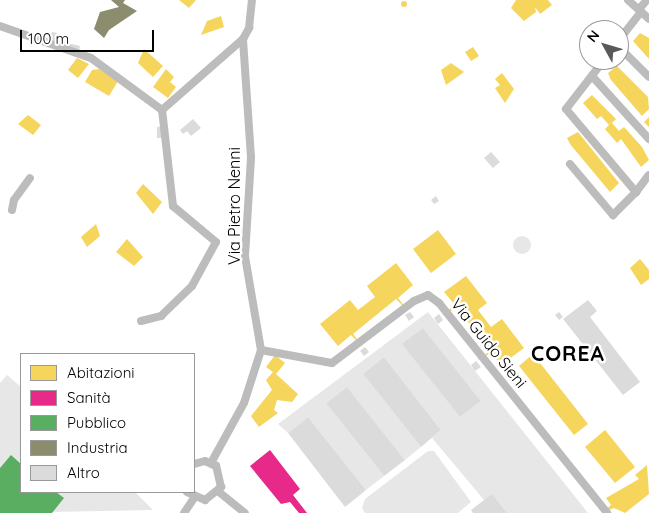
<!DOCTYPE html>
<html>
<head>
<meta charset="utf-8">
<style>
  body { margin:0 }
  #map { position:relative; width:649px; height:513px; overflow:hidden; background:#fff; font-family:Quicksand,sans-serif }
  div>[style] { position:absolute }
  .green>* { inset:0; background:#e7e7e7 }
  .round { border-radius:50% }
  .homes>* { inset:0; background:#f6d55c }
  .health>* { inset:0; background:#e7298a }
  .public>* { inset:0; background:#5aae61 }
  .industry>* { inset:0; background:#8c8c6e }
  .building>* { inset:0; background:#dbdbdb }
  .minor>* { height:8px; margin:-4px; padding:0 4px; transform-origin:4px; border-radius:4px; background:#bcbcbc }
  span { translate:-50% -50%; white-space:nowrap; text-align:center; line-height:1.15; -webkit-text-stroke:5px #fff; paint-order:stroke }
  .street-label { font-size:16px; color:#000 }
  .district-label { font-size:21px; color:#000; font-weight:700; letter-spacing:1px }
  .legend { position:absolute; left:20px; top:353px; width:175px; height:140px; box-sizing:border-box; background:#fff; border:1px solid #999; margin:0; padding:6px 9px; list-style:none; font-size:15px; color:#000 }
  .legend li { display:flex; align-items:center; gap:10px; height:25px }
  .legend b { width:25px; border:1px solid #999 }
  .north { position:absolute; left:579px; top:20px; width:50px; height:50px; box-sizing:border-box; background:#fff; border:1px solid #999; border-radius:50%; rotate:309deg; font-size:14px; font-weight:700; line-height:20px; text-align:center; color:#000 }
  .north::after { content:''; display:block; margin:auto; width:18px; height:22px; background:#595959; clip-path:polygon(50% 0,100% 100%,50% 72%,0 100%) }
  .scale { position:absolute; left:20px; top:30px; width:134px; height:22px; box-sizing:border-box; border:2px solid #000; border-top:0; padding-left:6px; font-size:15px; line-height:18px; white-space:nowrap; color:#000; -webkit-text-stroke:4px #fff; paint-order:stroke }
</style>
</head>
<body>
<div id="map">
  <div class="green">
    <div class="round" style="left:513px;top:236px;width:18px;height:18px"></div>
    <div style="clip-path:polygon(evenodd,428px 312px,588px 513px,507px 513px,484px 500px,432px 438px,441px 430px,384px 357px,363px 374px,421px 447px,405px 460px,347px 387px,326px 403px,384px 476px,366px 490px,308px 417px,288px 433px,278px 424px,428px 312px,423px 328px,481px 401px,460px 417px,403px 344px,423px 328px)"></div>
    <div style="clip-path:polygon(7px 375px,21px 387px,21px 492px,135px 492px,153px 510px,0 513px,0 383px)"></div>
    <div style="clip-path:polygon(428px 451px,434px 451px,471px 502px,458px 513px,365px 513px,362px 508px,365px 499px)"></div>
  </div>
  <div class="homes">
    <div style="clip-path:polygon(179px 0,196px 0,189px 8px)"></div>
    <div style="clip-path:polygon(516px 0,548px 0,552px 5px,540px 14px,535px 7px,536px 12px,524px 21px,511px 8px)"></div>
    <div class="round" style="left:401px;top:1px;width:6px;height:6px"></div>
    <div style="clip-path:polygon(221px 16px,224px 27px,201px 35px,207px 21px)"></div>
    <div style="clip-path:polygon(640px 33px,649px 38px,649px 59px,633px 41px)"></div>
    <div style="clip-path:polygon(473px 47px,479px 56px,471px 61px,465px 52px)"></div>
    <div style="clip-path:polygon(144px 49px,163px 66px,153px 77px,138px 63px)"></div>
    <div style="clip-path:polygon(77px 58px,89px 64px,78px 78px,68px 70px)"></div>
    <div style="clip-path:polygon(451px 63px,464px 72px,446px 85px,441px 70px)"></div>
    <div style="clip-path:polygon(617px 66px,648px 97px,649px 109px,642px 116px,611px 80px,608px 73px)"></div>
    <div style="clip-path:polygon(99px 69px,118px 81px,109px 96px,85px 82px,92px 70px)"></div>
    <div style="clip-path:polygon(166px 69px,174px 77px,170px 82px,176px 87px,168px 98px,153px 87px)"></div>
    <div style="clip-path:polygon(502px 73px,514px 89px,505px 103px,495px 88px,500px 85px,495px 79px)"></div>
    <div style="clip-path:polygon(592px 95px,616px 119px,612px 123px,619px 131px,624px 127px,642px 147px,649px 160px,641px 167px,621px 139px,617px 143px,605px 129px,609px 125px,601px 116px,597px 119px,583px 103px)"></div>
    <div style="clip-path:polygon(28px 115px,41px 125px,33px 135px,18px 124px)"></div>
    <div style="clip-path:polygon(649px 117px,649px 127px,644px 122px)"></div>
    <div style="clip-path:polygon(578px 132px,619px 183px,610px 192px,570px 144px,567px 138px)"></div>
    <div style="clip-path:polygon(143px 184px,162px 202px,153px 214px,136px 193px)"></div>
    <div style="clip-path:polygon(96px 224px,100px 236px,87px 247px,81px 237px)"></div>
    <div style="clip-path:polygon(438px 230px,456px 254px,431px 273px,413px 249px)"></div>
    <div style="clip-path:polygon(127px 239px,143px 257px,134px 266px,116px 252px)"></div>
    <div style="clip-path:polygon(640px 259px,649px 270px,649px 279px,641px 285px,630px 268px)"></div>
    <div style="clip-path:polygon(396px 263px,413px 285px,398px 298px,409px 312px,396px 299px,353px 334px,364px 348px,351px 335px,338px 346px,320px 324px,350px 300px,358px 310px,375px 297px,367px 286px)"></div>
    <div style="clip-path:polygon(466px 276px,487px 303px,478px 310px,491px 327px,502px 319px,524px 348px,501px 365px,491px 353px,476px 361px,490px 351px,457px 308px,441px 316px,455px 305px,444px 292px)"></div>
    <div style="clip-path:polygon(533px 354px,588px 424px,574px 435px,519px 366px)"></div>
    <div style="clip-path:polygon(275px 355px,285px 363px,276px 374px,298px 394px,292px 402px,277px 400px,274px 410px,278px 413px,259px 427px,251px 416px,272px 390px,266px 380px,273px 372px,266px 367px)"></div>
    <div style="clip-path:polygon(605px 430px,635px 467px,615px 483px,585px 447px)"></div>
    <div style="clip-path:polygon(647px 465px,649px 494px,625px 513px,614px 508px,602px 513px,611px 505px,606px 498px,639px 479px,635px 475px)"></div>
  </div>
  <div class="health">
    <div style="clip-path:polygon(270px 450px,300px 489px,293px 495px,307px 513px,299px 513px,290px 502px,281px 504px,250px 466px)"></div>
  </div>
  <div class="public">
    <div style="clip-path:polygon(11px 455px,21px 464px,21px 492px,56px 492px,64px 498px,52px 513px,0 513px,0 468px)"></div>
  </div>
  <div class="industry">
    <div style="clip-path:polygon(111px 0,125px 0,123px 3px,137px 11px,109px 30px,104px 38px,94px 29px,100px 12px,119px 7px)"></div>
  </div>
  <div class="building">
    <div style="clip-path:polygon(52px 32px,57px 33px,55px 40px,80px 46px,79px 51px,48px 42px)"></div>
    <div style="clip-path:polygon(193px 119px,201px 128px,191px 136px,187px 131px,183px 134px,180px 130px)"></div>
    <div style="clip-path:polygon(162px 126px,163px 138px,157px 138px,157px 127px)"></div>
    <div style="clip-path:polygon(491px 152px,500px 162px,493px 168px,484px 158px)"></div>
    <div style="clip-path:polygon(436px 196px,439px 201px,434px 204px,431px 200px)"></div>
    <div style="clip-path:polygon(588px 300px,597px 311px,590px 317px,640px 382px,623px 395px,563px 319px)"></div>
    <div style="clip-path:polygon(410px 312px,414px 317px,409px 321px,405px 315px)"></div>
    <div style="clip-path:polygon(559px 312px,563px 317px,559px 320px,555px 315px)"></div>
    <div style="clip-path:polygon(439px 314px,443px 320px,438px 324px,434px 318px)"></div>
    <div style="clip-path:polygon(423px 328px,481px 401px,460px 417px,402px 344px)"></div>
    <div style="clip-path:polygon(365px 347px,369px 352px,364px 356px,360px 351px)"></div>
    <div style="clip-path:polygon(384px 357px,441px 430px,421px 447px,363px 374px)"></div>
    <div style="clip-path:polygon(476px 361px,481px 367px,475px 371px,471px 365px)"></div>
    <div style="clip-path:polygon(347px 387px,405px 460px,384px 476px,326px 403px)"></div>
    <div style="clip-path:polygon(308px 417px,366px 490px,345px 507px,288px 433px)"></div>
    <div style="clip-path:polygon(492px 494px,507px 513px,473px 513px,471px 510px)"></div>
  </div>
  <div class="minor">
    <div style="left:628px;top:0;width:28px;rotate:42deg"></div>
    <div style="left:639px;top:9px;width:12px;rotate:-48deg"></div>
    <div style="left:0;top:26px;width:96px;rotate:19.4deg"></div>
    <div style="left:91px;top:58px;width:88px;rotate:36.2deg"></div>
    <div style="left:162px;top:110px;width:108px;rotate:-41.2deg"></div>
    <div style="left:619px;top:40px;width:36px;rotate:-52deg"></div>
    <div style="left:619px;top:47px;width:42px;rotate:45deg"></div>
    <div style="left:604px;top:60px;width:62px;rotate:127.8deg"></div>
    <div style="left:566px;top:109px;width:109px;rotate:49.9deg"></div>
    <div style="left:636px;top:192px;width:21px;rotate:-53deg"></div>
    <div style="left:592px;top:76px;width:85px;rotate:47.9deg"></div>
    <div style="left:570px;top:164px;width:67px;rotate:49.9deg"></div>
    <div style="left:613px;top:215px;width:33px;rotate:-45deg"></div>
    <div style="left:12px;top:210px;width:10px;rotate:-79deg"></div>
    <div style="left:14px;top:200px;width:27px;rotate:-54deg"></div>
    <div style="left:141px;top:321px;width:21px;rotate:-14deg"></div>
    <div style="left:161px;top:316px;width:43px;rotate:-44.1deg"></div>
    <div style="left:192px;top:286px;width:50px;rotate:-61.4deg"></div>
    <div style="left:216px;top:242px;width:56px;rotate:-140.1deg"></div>
    <div style="left:173px;top:206px;width:97px;rotate:-96.5deg"></div>
    <div style="left:261px;top:350px;width:72px;rotate:10.4deg"></div>
    <div style="left:332px;top:363px;width:103px;rotate:-37.1deg"></div>
    <div style="left:414px;top:301px;width:15px;rotate:-23deg"></div>
    <div style="left:428px;top:295px;width:14px;rotate:36deg"></div>
    <div style="left:439px;top:303px;width:269px;rotate:51.3deg"></div>
    <div style="left:211px;top:463px;width:68px;rotate:-61.2deg"></div>
    <div style="left:244px;top:403px;width:56px;rotate:-72.2deg"></div>
    <div style="left:261px;top:350px;width:95px;rotate:-99.7deg"></div>
    <div style="left:245px;top:256px;width:99px;rotate:-86.5deg"></div>
    <div style="left:251px;top:157px;width:118px;rotate:-93.9deg"></div>
    <div style="left:243px;top:39px;width:13px;rotate:-61deg"></div>
    <div style="left:249px;top:28px;width:28px;rotate:-84deg"></div>
    <div style="left:187px;top:492px;width:20px;rotate:24deg"></div>
    <div style="left:205px;top:500px;width:21px;rotate:-39deg"></div>
    <div style="left:221px;top:487px;width:22px;rotate:-103deg"></div>
    <div style="left:216px;top:466px;width:12px;rotate:-156deg"></div>
    <div style="left:205px;top:461px;width:11px;rotate:165deg"></div>
    <div style="left:219px;top:492px;width:33px;rotate:39deg"></div>
    <div style="left:184px;top:513px;width:18px;rotate:-56deg"></div>
  </div>
  <div class="street-label">
    <span style="left:234px;top:206px;rotate:-90deg">Via Pietro Nenni</span>
    <span style="left:489px;top:343px;rotate:51deg">Via Guido Sieni</span>
  </div>
  <div class="district-label">
    <span style="left:568px;top:353px">COREA</span>
  </div>
  <ul class="legend">
  <li><b style="height:14px;background:#f6d55c"></b>Abitazioni</li>
  <li><b style="height:14px;background:#e7298a"></b>Sanità</li>
  <li><b style="height:14px;background:#5aae61"></b>Pubblico</li>
  <li><b style="height:14px;background:#8c8c6e"></b>Industria</li>
  <li><b style="height:14px;background:#dbdbdb"></b>Altro</li>
  </ul>
  <div class="north">N</div>
  <div class="scale">100 m</div>
</div>
</body>
</html>
